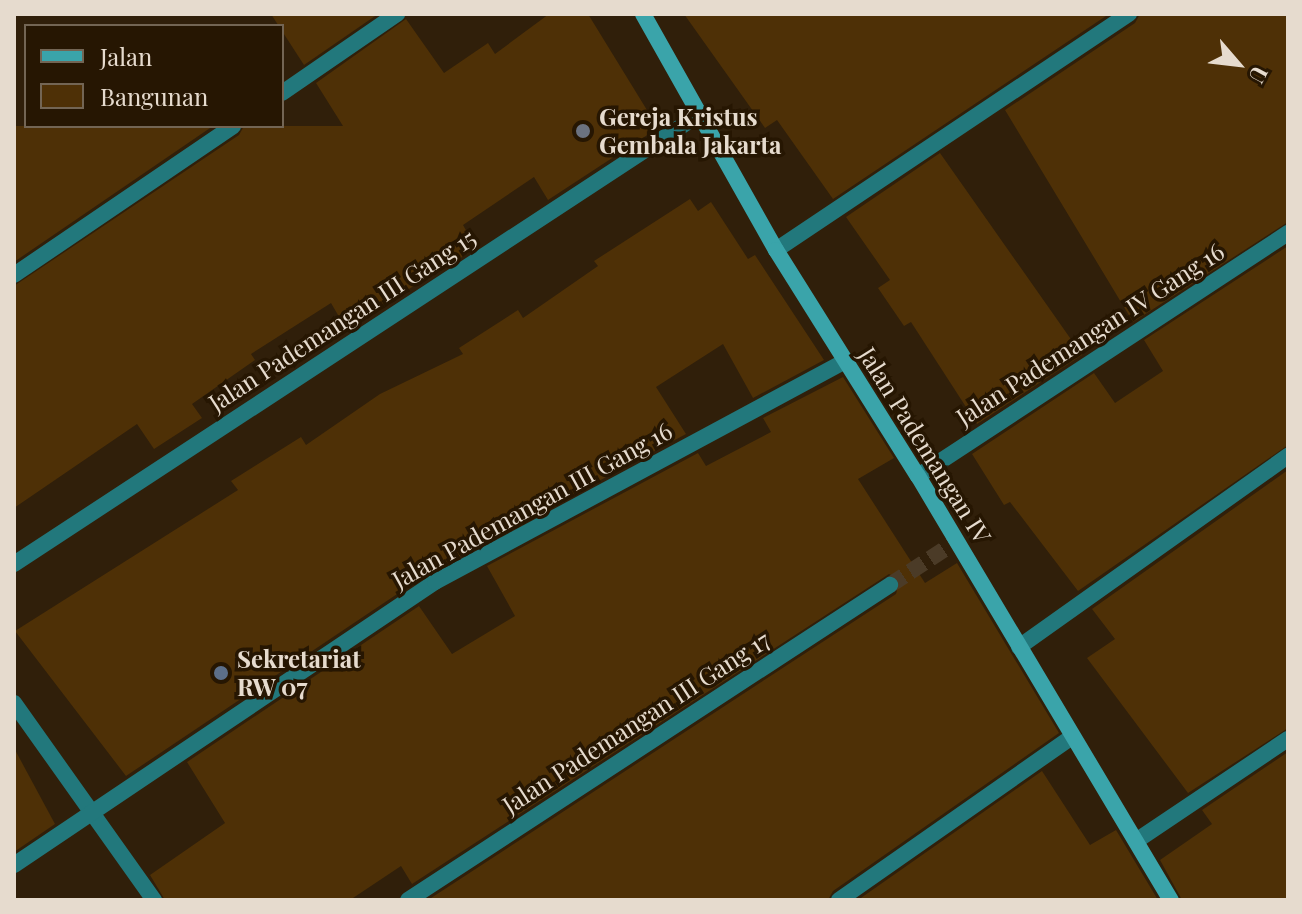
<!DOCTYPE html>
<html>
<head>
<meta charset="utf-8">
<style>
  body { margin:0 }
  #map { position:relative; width:1302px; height:914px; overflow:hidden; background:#301f0a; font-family:"Playfair Display",serif }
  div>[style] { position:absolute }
  .building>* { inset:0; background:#4e3006 }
  .street-tunnel>* { height:16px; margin-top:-8px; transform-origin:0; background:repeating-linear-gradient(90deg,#4b3b27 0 16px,transparent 0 24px) }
  .street>* { height:16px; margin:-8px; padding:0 8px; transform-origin:8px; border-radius:8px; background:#22787c }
  .secondary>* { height:16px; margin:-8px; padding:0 8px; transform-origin:8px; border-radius:8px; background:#3aa4aa }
  .dots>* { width:22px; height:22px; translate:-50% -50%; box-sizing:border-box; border:4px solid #261602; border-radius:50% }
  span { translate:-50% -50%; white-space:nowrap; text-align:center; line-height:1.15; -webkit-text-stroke:7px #261602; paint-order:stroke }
  .poi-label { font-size:24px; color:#e6dbce; font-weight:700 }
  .left { translate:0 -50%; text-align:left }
  .street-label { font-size:24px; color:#e6dbce }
  .frame { position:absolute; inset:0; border:16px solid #e6dbce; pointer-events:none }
  .legend { position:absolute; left:24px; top:24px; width:260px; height:104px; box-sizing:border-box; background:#261602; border:2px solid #736554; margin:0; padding:10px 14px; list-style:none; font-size:24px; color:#e6dbce }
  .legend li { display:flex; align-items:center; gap:16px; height:40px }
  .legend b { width:40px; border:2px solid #736554 }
  .north { position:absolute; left:1198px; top:24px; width:80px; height:80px; -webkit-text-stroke:6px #261602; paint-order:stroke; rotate:118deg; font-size:22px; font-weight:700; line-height:32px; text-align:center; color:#e6dbce }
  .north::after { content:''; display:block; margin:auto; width:28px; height:36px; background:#e6dbce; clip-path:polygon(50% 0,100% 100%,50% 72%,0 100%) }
</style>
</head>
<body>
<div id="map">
  <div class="building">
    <div style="clip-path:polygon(271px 14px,378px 14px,304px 65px)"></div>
    <div style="clip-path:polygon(549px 14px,588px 14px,658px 128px,548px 200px,534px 177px,463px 225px,476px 248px,456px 261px,345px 327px,331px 303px,251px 354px,255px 360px,192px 404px,202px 418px,154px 449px,137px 424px,14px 508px,14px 286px,239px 135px,244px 126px,343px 126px,316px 83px,406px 19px,444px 73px,488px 43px,495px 54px)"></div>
    <div style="clip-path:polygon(684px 14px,1109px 14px,833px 199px,777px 120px,765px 128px)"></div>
    <div style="clip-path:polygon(1140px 14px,1288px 14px,1288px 222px,1133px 322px,1005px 110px,1135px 23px)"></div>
    <div style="clip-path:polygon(14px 126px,213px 126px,14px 262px)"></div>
    <div style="clip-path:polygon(940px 153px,1082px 355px,977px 424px,911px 322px,904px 326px,878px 288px,890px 280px,846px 217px)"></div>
    <div style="clip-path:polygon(690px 199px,698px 211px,711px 202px,748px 259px,755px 255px,824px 360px,753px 398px,723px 344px,656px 387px,686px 434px,430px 572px,126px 776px,15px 631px,238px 490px,231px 481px,301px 437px,306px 445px,380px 394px,463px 354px,459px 348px,518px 310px,523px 318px,598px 266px,594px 261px)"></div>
    <div style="clip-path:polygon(1288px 246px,1288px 445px,1078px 591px,1010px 502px,1004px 505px,972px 454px,1094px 373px,1115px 403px,1163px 371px,1144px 340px)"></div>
    <div style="clip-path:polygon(843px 377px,894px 458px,858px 479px,925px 583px,957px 563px,1059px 733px,833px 891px,828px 900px,428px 900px,896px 594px,900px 580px,889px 574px,412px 884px,401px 866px,350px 900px,165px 900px,150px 875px,225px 823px,187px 762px,419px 606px,452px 654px,515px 616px,487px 566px,698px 453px,706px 466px,771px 432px,763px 418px)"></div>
    <div style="clip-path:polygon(1288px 470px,1288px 728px,1188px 793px,1087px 658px,1115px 639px,1092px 609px)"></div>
    <div style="clip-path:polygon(14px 748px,55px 824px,14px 852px)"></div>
    <div style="clip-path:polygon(1288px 752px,1288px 900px,1182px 900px,1160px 860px,1212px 824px,1202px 810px)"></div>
    <div style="clip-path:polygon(1042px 771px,1090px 845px,1116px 830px,1158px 900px,858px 900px)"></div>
  </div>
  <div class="street-tunnel">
    <div style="left:890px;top:585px;width:80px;rotate:-33.3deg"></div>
  </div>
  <div class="street">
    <div style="left:282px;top:93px;width:140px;rotate:-34.5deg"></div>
    <div style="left:776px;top:250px;width:425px;rotate:-33.8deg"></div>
    <div style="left:14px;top:275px;width:265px;rotate:-34.2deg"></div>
    <div style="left:918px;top:476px;width:443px;rotate:-33.3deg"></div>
    <div style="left:14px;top:564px;width:817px;rotate:-33.26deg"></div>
    <div style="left:1019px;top:647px;width:330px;rotate:-35.4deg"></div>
    <div style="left:14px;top:703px;width:242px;rotate:54.6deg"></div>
    <div style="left:1136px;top:841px;width:183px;rotate:-33.9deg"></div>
    <div style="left:14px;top:865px;width:507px;rotate:-33.91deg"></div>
    <div style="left:435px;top:582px;width:466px;rotate:-28.3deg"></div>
    <div style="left:408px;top:900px;width:576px;rotate:-33.17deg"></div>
    <div style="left:839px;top:900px;width:284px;rotate:-35deg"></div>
  </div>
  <div class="secondary">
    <div style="left:643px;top:14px;width:271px;rotate:60.6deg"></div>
    <div style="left:776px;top:250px;width:267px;rotate:57.9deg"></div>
    <div style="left:918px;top:476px;width:494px;rotate:59.2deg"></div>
  </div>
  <div class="dots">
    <div style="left:583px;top:131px;background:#6b7280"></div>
    <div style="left:221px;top:673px;background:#5c6f8a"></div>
  </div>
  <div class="poi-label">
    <span class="left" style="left:599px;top:131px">Gereja Kristus<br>Gembala Jakarta</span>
    <span class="left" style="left:237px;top:673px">Sekretariat<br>RW 07</span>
  </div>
  <div class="street-label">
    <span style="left:342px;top:320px;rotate:-33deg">Jalan Pademangan III Gang 15</span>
    <span style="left:1090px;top:334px;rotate:-33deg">Jalan Pademangan IV Gang 16</span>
    <span style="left:925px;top:445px;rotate:58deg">Jalan Pademangan IV</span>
    <span style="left:532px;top:505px;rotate:-29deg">Jalan Pademangan III Gang 16</span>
    <span style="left:636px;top:722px;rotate:-33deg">Jalan Pademangan III Gang 17</span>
  </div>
  <div class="frame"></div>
  <ul class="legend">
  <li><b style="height:10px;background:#3aa4aa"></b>Jalan</li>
  <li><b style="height:22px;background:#4e3006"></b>Bangunan</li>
  </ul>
  <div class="north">U</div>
</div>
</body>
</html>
